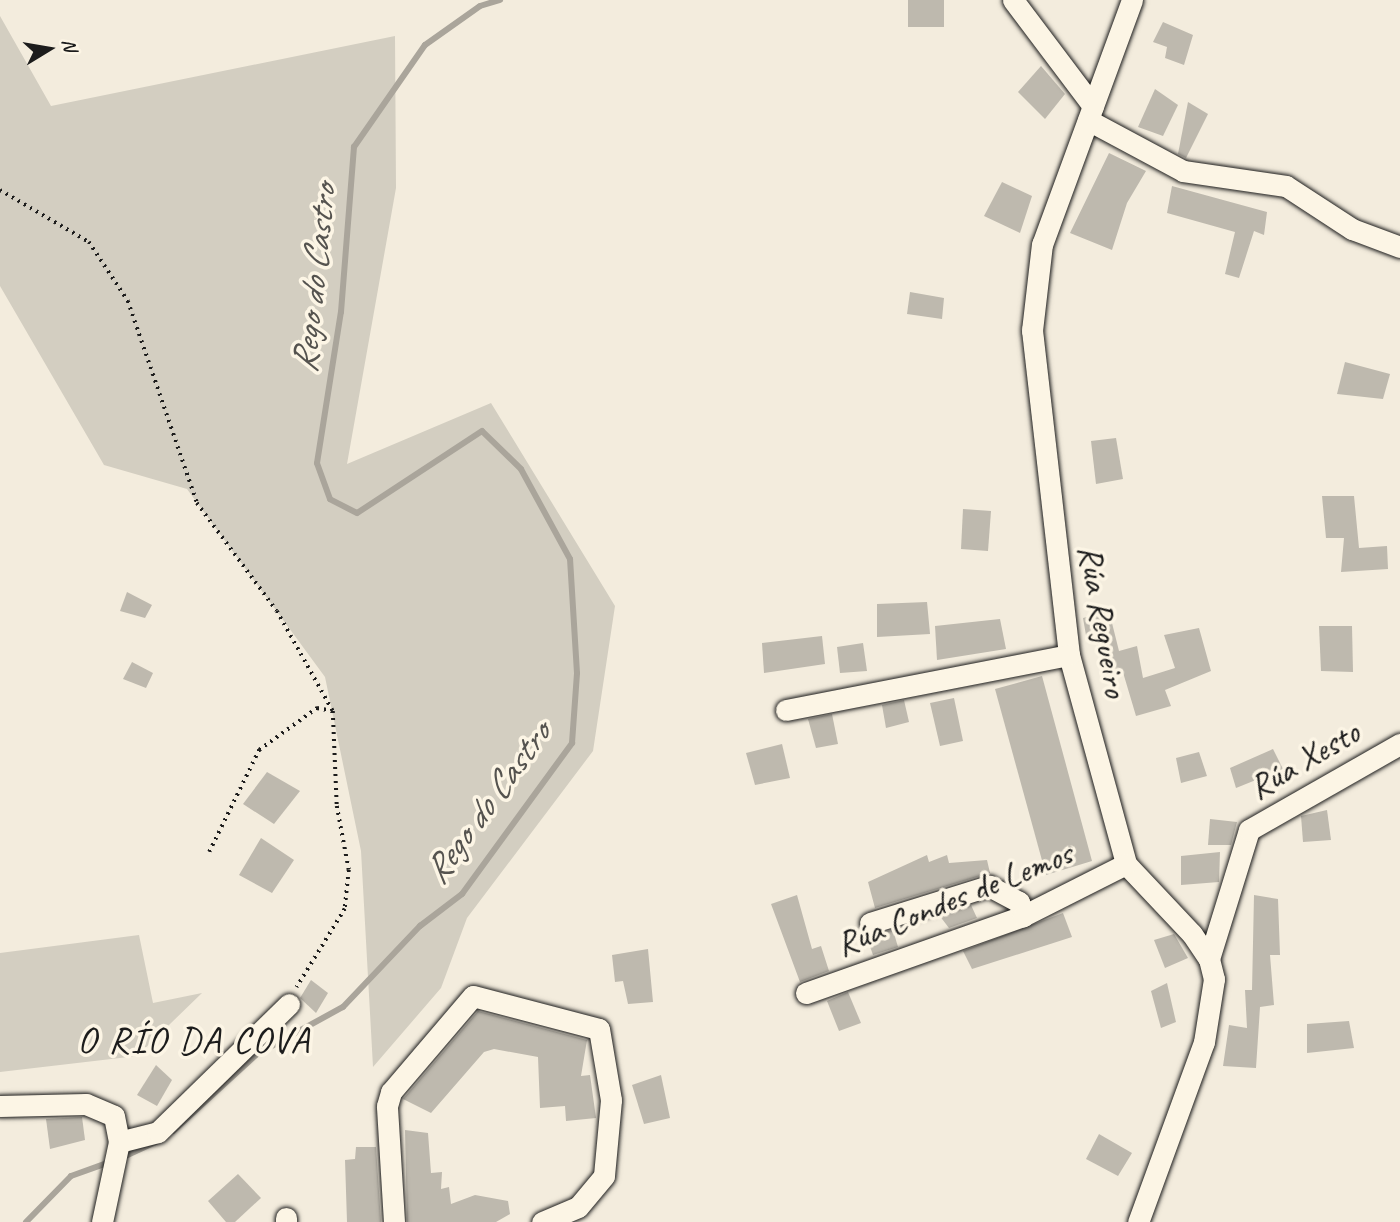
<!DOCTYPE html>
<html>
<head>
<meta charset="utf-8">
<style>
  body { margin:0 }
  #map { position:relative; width:1400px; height:1222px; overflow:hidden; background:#f3ecdd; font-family:Caveat,sans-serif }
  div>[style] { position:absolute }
  .green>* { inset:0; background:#d3cec1 }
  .stream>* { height:6px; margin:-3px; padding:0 3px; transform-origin:3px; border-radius:3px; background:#aaa59b }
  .building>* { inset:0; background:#beb9ae }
  .path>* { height:3.5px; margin-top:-1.75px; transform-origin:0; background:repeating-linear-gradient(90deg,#1c1c1c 0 2px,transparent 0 7px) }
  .roads { filter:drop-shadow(0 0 2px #1c1c1c) drop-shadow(0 0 2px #1c1c1c) }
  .minor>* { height:21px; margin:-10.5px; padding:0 10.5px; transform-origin:10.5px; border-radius:10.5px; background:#fcf5e5 }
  span { translate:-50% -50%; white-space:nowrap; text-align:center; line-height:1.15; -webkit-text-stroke:7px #fcf5e5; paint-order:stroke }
  .street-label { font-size:35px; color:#1c1c1c }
  .water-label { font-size:37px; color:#55534f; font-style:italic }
  .neighbourhood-label { font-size:37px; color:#1c1c1c; letter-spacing:2px }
  .north { position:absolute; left:14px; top:14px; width:70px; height:70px; -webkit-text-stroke:5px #fcf5e5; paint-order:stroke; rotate:79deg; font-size:19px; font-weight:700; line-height:28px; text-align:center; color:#1c1c1c }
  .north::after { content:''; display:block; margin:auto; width:24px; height:32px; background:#1c1c1c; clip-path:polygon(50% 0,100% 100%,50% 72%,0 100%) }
</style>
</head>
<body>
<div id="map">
  <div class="green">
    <div style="clip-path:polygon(0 16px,51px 106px,395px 36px,396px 188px,347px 464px,491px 403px,615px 606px,593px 751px,467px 918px,441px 988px,373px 1067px,361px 851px,325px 677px,187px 489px,104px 465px,0 286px)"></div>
    <div style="clip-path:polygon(139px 935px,153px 1003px,202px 993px,137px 1056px,0 1072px,0 953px)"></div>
  </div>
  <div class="stream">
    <div style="left:173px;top:1131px;width:114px;rotate:-42.5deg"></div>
    <div style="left:257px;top:1054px;width:98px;rotate:-28.7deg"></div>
    <div style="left:343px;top:1007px;width:112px;rotate:-46.5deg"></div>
    <div style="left:420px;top:926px;width:53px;rotate:-37.3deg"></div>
    <div style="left:462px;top:894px;width:187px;rotate:-53.9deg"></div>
    <div style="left:572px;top:743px;width:70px;rotate:-85.9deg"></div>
    <div style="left:577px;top:673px;width:114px;rotate:-93.5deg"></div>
    <div style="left:570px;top:559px;width:102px;rotate:-118.6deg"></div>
    <div style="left:521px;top:469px;width:54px;rotate:-135.7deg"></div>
    <div style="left:482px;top:431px;width:149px;rotate:146.7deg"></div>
    <div style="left:357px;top:513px;width:30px;rotate:-153deg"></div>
    <div style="left:330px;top:499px;width:38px;rotate:-110deg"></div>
    <div style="left:317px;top:463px;width:153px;rotate:-81deg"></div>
    <div style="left:341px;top:312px;width:166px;rotate:-85.5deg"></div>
    <div style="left:354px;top:147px;width:124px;rotate:-55.2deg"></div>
    <div style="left:425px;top:45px;width:67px;rotate:-35.3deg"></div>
    <div style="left:480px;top:6px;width:21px;rotate:-17deg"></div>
    <div style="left:121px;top:1158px;width:41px;rotate:-24.7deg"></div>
    <div style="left:26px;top:1222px;width:64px;rotate:-45.6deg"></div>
    <div style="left:71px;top:1176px;width:41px;rotate:-19.7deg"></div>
  </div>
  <div class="building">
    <div style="clip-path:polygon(908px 0,944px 0,944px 27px,908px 27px)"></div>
    <div style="clip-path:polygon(1163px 22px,1193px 35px,1184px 65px,1165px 58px,1167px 47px,1153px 42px)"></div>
    <div style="clip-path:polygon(1041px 66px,1065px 94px,1045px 119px,1018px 92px)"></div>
    <div style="clip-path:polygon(1155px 89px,1178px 105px,1163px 136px,1138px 127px)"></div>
    <div style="clip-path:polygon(1188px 102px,1208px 114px,1186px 158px,1178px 154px)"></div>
    <div style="clip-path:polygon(1109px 153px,1146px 171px,1127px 203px,1112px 250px,1070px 233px)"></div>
    <div style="clip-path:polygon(1002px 182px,1032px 196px,1020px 233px,984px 216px)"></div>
    <div style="clip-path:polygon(1172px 186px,1267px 212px,1264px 235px,1254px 231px,1239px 278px,1225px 274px,1235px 232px,1167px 213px)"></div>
    <div style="clip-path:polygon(910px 292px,944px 298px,942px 319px,907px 314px)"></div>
    <div style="clip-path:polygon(1345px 362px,1390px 374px,1383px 399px,1337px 394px)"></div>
    <div style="clip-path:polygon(1116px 438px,1123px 479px,1096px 484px,1091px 441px)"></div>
    <div style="clip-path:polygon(1322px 496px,1354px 496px,1359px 548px,1387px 546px,1388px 569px,1341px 572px,1344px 538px,1326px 538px)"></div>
    <div style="clip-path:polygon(963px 509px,991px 511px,988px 551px,961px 549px)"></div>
    <div style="clip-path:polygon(127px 592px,152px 605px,145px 618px,120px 611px)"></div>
    <div style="clip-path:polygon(927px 602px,930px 634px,877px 637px,877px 604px)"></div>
    <div style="clip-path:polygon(1109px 611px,1119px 651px,1137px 646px,1143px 678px,1175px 668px,1164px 635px,1199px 628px,1211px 671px,1165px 690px,1171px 706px,1136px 716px,1122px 669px,1103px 674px,1096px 638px,1087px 641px,1083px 618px)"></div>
    <div style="clip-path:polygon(1000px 619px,1006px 649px,937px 660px,935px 626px)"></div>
    <div style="clip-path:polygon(1319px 626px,1352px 626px,1353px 672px,1321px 671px)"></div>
    <div style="clip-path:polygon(822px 636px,825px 664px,764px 673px,762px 643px)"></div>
    <div style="clip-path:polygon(863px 643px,867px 671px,840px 673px,837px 647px)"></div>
    <div style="clip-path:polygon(132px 662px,153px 673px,146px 688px,123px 679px)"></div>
    <div style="clip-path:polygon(1042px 676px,1092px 861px,1046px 875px,995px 689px)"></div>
    <div style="clip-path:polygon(954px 698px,963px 741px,940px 746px,930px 703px)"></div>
    <div style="clip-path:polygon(904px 700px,909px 722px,886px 728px,882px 705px)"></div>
    <div style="clip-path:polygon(832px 714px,838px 744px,816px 748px,808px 719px)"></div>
    <div style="clip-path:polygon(782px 744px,790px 778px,755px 785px,746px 753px)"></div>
    <div style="clip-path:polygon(1273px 749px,1283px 769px,1236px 788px,1230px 768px)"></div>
    <div style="clip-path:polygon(1199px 752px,1207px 776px,1181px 783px,1176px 758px)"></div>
    <div style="clip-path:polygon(267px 772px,300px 791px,274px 824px,243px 804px)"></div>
    <div style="clip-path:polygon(1327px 810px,1331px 840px,1303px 842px,1301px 816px)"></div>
    <div style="clip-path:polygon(1210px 819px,1237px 822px,1231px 845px,1208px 845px)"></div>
    <div style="clip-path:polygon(261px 838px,294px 860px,272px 893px,239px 875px)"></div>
    <div style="clip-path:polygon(1220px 852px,1219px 882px,1181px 885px,1181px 856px)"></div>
    <div style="clip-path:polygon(927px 855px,929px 862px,947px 855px,949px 863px,987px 860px,990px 873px,875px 908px,868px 882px)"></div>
    <div style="clip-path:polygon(797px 895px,812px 949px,821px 946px,829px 971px,800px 982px,771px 904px)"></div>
    <div style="clip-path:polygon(1254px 895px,1278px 899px,1280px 955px,1270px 955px,1274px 1005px,1260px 1007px,1256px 1068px,1223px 1066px,1229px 1025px,1247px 1028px,1245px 990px,1252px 990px)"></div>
    <div style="clip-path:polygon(971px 905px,977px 918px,949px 928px,939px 915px)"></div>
    <div style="clip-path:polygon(1063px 913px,1072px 937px,972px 969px,963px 951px)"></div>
    <div style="clip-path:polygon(893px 930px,898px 947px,873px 955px,866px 935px)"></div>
    <div style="clip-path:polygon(1174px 934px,1188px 958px,1165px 968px,1154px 940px)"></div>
    <div style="clip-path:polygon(648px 949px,653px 1002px,628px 1004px,623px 981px,615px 982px,612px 955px)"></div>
    <div style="clip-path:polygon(311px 980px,328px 993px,316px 1013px,300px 998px)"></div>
    <div style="clip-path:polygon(1167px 983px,1176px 1022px,1161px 1028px,1151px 991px)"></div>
    <div style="clip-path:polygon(848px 992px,861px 1023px,839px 1031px,827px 1001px)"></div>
    <div style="clip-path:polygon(478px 1011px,587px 1040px,581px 1076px,590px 1075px,596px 1118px,566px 1121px,565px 1106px,540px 1108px,538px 1057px,494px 1049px,484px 1052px,431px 1113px,403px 1099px)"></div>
    <div style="clip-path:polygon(1349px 1021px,1354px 1048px,1307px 1053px,1307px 1024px)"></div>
    <div style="clip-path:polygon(156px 1065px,172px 1080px,157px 1106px,137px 1095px)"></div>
    <div style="clip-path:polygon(661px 1075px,670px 1118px,644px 1124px,632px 1085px)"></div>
    <div style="clip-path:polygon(82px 1117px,85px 1140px,50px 1149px,46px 1119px)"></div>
    <div style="clip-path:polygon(405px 1130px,428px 1133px,431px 1173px,442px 1172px,441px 1189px,449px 1187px,451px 1204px,475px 1195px,508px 1201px,510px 1214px,496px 1222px,407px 1222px)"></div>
    <div style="clip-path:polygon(1099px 1134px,1132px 1153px,1118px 1176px,1086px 1159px)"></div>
    <div style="clip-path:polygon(356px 1147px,376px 1147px,381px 1222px,347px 1222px,345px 1160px,355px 1159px)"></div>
    <div style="clip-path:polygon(238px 1174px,261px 1198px,235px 1222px,226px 1222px,208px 1201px)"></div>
  </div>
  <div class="path">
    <div style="left:0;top:190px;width:103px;rotate:30.3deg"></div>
    <div style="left:89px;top:242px;width:71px;rotate:56.5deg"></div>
    <div style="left:128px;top:301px;width:213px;rotate:71.1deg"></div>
    <div style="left:197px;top:503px;width:134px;rotate:53.5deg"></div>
    <div style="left:277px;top:611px;width:115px;rotate:60.8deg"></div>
    <div style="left:209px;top:852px;width:114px;rotate:-63.9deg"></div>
    <div style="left:259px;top:750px;width:72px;rotate:-35.9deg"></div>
    <div style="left:317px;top:708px;width:16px;rotate:11deg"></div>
    <div style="left:333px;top:711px;width:95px;rotate:87.6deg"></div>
    <div style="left:337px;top:806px;width:65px;rotate:79.4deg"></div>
    <div style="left:349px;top:870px;width:39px;rotate:96deg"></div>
    <div style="left:345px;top:909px;width:92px;rotate:121.6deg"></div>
  </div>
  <div class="roads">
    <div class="minor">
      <div style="left:1013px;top:0;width:133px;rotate:53deg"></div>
      <div style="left:1132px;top:0;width:260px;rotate:110.2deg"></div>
      <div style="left:1042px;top:244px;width:87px;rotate:96.6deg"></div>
      <div style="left:1032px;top:330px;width:327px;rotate:83.5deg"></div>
      <div style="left:1069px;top:655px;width:217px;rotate:74.7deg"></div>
      <div style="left:1126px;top:864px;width:96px;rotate:46.7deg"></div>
      <div style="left:1192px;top:934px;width:30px;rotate:56deg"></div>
      <div style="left:1209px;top:959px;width:21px;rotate:76deg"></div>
      <div style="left:1214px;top:979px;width:64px;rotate:99deg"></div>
      <div style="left:1204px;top:1042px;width:192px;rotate:110.1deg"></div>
      <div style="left:1088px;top:120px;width:108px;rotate:28.2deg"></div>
      <div style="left:1183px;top:171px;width:104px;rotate:8.3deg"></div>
      <div style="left:1286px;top:186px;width:79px;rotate:33.1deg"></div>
      <div style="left:1352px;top:229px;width:51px;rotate:20.6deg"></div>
      <div style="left:786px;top:710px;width:288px;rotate:-11deg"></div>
      <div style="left:870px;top:923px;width:125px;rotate:-17.3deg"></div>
      <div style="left:989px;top:886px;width:34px;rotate:28deg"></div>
      <div style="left:1019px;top:902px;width:15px;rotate:74deg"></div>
      <div style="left:1209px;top:959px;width:135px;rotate:-72.8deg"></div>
      <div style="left:1249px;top:830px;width:174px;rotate:-29.7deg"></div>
      <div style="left:806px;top:993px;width:230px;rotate:-19.5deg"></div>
      <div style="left:1023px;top:916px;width:115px;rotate:-26.8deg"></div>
      <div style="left:0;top:1106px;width:86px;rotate:-1.3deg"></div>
      <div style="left:86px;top:1104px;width:30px;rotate:23deg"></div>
      <div style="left:114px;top:1116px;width:26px;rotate:79deg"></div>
      <div style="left:119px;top:1142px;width:82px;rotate:102deg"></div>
      <div style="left:119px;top:1142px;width:40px;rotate:-14.4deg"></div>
      <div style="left:158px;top:1132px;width:183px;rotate:-44.3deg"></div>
      <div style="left:286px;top:1218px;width:4px;rotate:90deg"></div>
      <div style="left:394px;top:1222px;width:116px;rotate:-93.5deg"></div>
      <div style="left:387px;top:1106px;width:15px;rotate:-74deg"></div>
      <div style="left:391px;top:1092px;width:126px;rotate:-49.5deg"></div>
      <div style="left:473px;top:996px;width:130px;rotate:14.7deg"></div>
      <div style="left:599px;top:1029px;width:72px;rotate:80.4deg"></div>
      <div style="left:611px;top:1100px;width:76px;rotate:95.3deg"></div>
      <div style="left:604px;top:1176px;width:40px;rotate:130deg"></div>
      <div style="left:578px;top:1207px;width:39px;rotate:157deg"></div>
    </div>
  </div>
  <div class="street-label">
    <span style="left:1103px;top:621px;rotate:80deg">Rúa Regueiro</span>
    <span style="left:1304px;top:760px;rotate:-30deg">Rúa Xesto</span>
    <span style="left:954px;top:899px;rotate:-22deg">Rúa Condes de Lemos</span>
  </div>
  <div class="water-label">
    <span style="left:314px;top:279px;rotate:-84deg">Rego do Castro</span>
    <span style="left:487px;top:803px;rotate:-54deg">Rego do Castro</span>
  </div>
  <div class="neighbourhood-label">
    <span style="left:194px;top:1040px">O RÍO DA COVA</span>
  </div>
  <div class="north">N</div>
</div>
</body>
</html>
